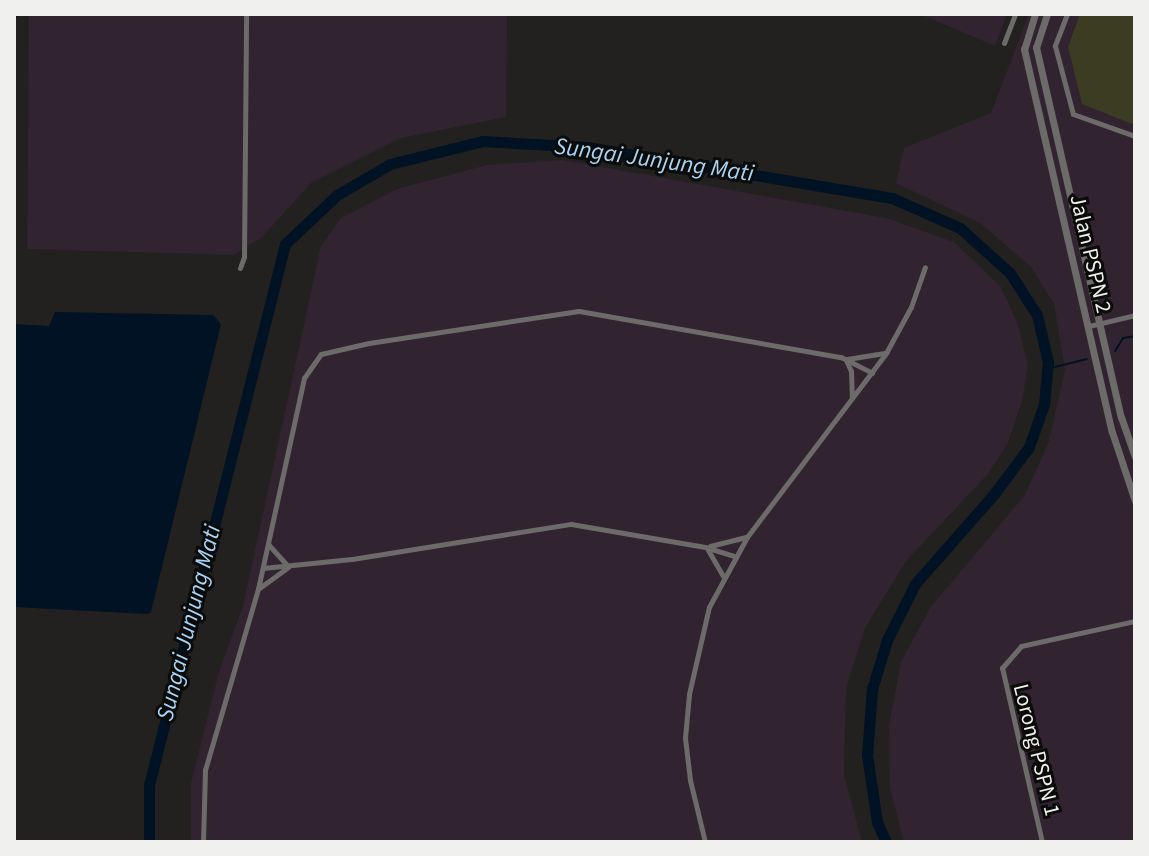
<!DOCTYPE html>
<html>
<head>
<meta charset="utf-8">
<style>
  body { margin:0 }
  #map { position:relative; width:1149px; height:856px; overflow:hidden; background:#22211f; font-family:"Source Sans 3",sans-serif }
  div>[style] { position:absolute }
  .industrial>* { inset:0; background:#312330 }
  .green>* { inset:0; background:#3b3c22 }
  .water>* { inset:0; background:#001223 }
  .stream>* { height:2px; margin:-1px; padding:0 1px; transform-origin:1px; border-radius:1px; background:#001223 }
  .river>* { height:11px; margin:-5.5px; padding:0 5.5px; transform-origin:5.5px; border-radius:5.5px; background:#001223 }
  .minor>* { height:5px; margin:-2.5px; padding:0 2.5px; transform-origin:2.5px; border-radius:2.5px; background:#6c6b6a }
  .tertiary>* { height:7px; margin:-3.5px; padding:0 3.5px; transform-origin:3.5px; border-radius:3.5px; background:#6c6b6a }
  span { translate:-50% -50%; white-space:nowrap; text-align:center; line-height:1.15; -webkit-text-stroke:6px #0b0b0a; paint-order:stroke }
  .street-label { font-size:22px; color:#f0f0ee }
  .water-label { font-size:24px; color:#a8d4f8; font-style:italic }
  .frame { position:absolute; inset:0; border:16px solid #f0f0ee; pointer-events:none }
</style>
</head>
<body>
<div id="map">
  <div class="industrial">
    <div style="clip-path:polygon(29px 14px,507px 14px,506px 117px,401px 138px,311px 183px,262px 237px,234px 255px,27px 249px)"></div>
    <div style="clip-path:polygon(920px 14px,1007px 14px,995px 46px)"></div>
    <div style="clip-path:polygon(1029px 14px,1135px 14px,1135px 842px,904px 842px,890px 788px,889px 725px,901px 662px,930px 608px,1025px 495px,1049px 441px,1065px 370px,1054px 304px,1031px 267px,980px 223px,896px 183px,904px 148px,991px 113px)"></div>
    <div style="clip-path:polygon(563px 160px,886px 218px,954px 242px,1001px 287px,1017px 322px,1028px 365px,1022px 401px,1008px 443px,987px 475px,906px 561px,865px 628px,846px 688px,844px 775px,862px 842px,191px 842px,191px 783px,219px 672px,243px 606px,321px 246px,341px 218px,397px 189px,487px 165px)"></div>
  </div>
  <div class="green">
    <div style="clip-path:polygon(1080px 14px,1135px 14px,1135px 125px,1082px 104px,1068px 47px)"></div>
  </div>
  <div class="water">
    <div style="clip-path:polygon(55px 312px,213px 315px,221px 324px,151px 612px,147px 614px,14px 607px,14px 324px,49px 326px)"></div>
  </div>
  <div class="stream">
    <div style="left:14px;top:18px;width:6px;rotate:-45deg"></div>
    <div style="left:1115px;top:351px;width:15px;rotate:-58deg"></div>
    <div style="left:1123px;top:338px;width:12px;rotate:-9deg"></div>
    <div style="left:1047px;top:369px;width:41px;rotate:-14deg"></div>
  </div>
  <div class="river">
    <div style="left:149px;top:842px;width:57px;rotate:-90deg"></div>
    <div style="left:149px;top:785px;width:558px;rotate:-75.89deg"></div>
    <div style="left:285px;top:244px;width:71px;rotate:-43.3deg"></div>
    <div style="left:337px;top:195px;width:61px;rotate:-30.3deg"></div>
    <div style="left:390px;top:164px;width:96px;rotate:-13.9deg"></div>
    <div style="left:483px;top:141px;width:104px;rotate:3.3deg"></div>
    <div style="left:587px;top:147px;width:309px;rotate:9.5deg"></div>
    <div style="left:892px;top:198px;width:74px;rotate:23.8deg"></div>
    <div style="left:960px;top:228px;width:67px;rotate:42deg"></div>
    <div style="left:1010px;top:273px;width:50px;rotate:57.3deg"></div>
    <div style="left:1037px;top:315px;width:48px;rotate:76.8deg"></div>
    <div style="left:1048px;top:362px;width:42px;rotate:95.4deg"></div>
    <div style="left:1044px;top:404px;width:46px;rotate:109.2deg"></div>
    <div style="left:1029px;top:447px;width:59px;rotate:126.7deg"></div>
    <div style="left:994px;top:494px;width:120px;rotate:131.3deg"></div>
    <div style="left:915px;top:584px;width:63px;rotate:116.6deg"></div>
    <div style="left:887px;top:640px;width:51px;rotate:107deg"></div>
    <div style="left:872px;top:689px;width:66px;rotate:94.3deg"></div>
    <div style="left:867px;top:755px;width:68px;rotate:81.5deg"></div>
    <div style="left:877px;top:822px;width:22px;rotate:66deg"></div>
  </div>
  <div class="minor">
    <div style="left:1067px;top:14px;width:34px;rotate:111deg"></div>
    <div style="left:1055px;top:46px;width:70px;rotate:75.2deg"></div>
    <div style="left:1073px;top:114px;width:66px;rotate:19.5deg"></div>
    <div style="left:1004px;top:43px;width:31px;rotate:-69deg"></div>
    <div style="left:240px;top:268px;width:12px;rotate:-70deg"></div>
    <div style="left:244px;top:257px;width:243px;rotate:-89.5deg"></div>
    <div style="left:1089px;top:326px;width:47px;rotate:-13.4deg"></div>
    <div style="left:847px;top:359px;width:38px;rotate:-9deg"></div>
    <div style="left:846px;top:360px;width:12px;rotate:66deg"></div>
    <div style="left:851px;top:371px;width:26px;rotate:88deg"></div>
    <div style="left:268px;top:544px;width:30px;rotate:48deg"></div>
    <div style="left:710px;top:546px;width:37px;rotate:-14deg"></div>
    <div style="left:708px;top:550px;width:30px;rotate:60deg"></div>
    <div style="left:263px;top:568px;width:89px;rotate:-5.8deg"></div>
    <div style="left:352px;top:559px;width:222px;rotate:-9.1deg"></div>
    <div style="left:571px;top:524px;width:136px;rotate:9.7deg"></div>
    <div style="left:705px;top:547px;width:30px;rotate:17deg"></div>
    <div style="left:258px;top:589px;width:37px;rotate:-36deg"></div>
    <div style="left:203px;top:842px;width:72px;rotate:-88.4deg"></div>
    <div style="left:205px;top:770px;width:189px;rotate:-73.7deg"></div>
    <div style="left:258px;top:589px;width:216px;rotate:-77.7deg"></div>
    <div style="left:304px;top:378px;width:29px;rotate:-55deg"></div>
    <div style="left:321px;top:354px;width:49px;rotate:-12.9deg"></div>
    <div style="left:369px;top:343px;width:212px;rotate:-8.7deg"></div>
    <div style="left:579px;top:311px;width:266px;rotate:10deg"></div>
    <div style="left:841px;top:357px;width:35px;rotate:27deg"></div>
    <div style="left:705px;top:842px;width:64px;rotate:-103.6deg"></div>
    <div style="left:690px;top:780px;width:42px;rotate:-96.8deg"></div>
    <div style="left:685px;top:738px;width:44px;rotate:-84.8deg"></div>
    <div style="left:689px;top:694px;width:89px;rotate:-77.1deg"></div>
    <div style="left:709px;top:607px;width:80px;rotate:-61.5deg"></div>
    <div style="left:747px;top:537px;width:231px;rotate:-52.9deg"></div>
    <div style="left:886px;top:353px;width:52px;rotate:-61.5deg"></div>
    <div style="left:911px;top:307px;width:42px;rotate:-70.7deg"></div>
    <div style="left:1042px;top:842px;width:179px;rotate:-102.9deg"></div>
    <div style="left:1002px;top:668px;width:29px;rotate:-49deg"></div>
    <div style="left:1021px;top:646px;width:117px;rotate:-12.4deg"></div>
  </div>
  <div class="tertiary">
    <div style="left:1035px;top:14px;width:37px;rotate:107deg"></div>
    <div style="left:1024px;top:49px;width:393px;rotate:77.1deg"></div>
    <div style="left:1112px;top:432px;width:73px;rotate:71.6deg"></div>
    <div style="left:1047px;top:14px;width:35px;rotate:108deg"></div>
    <div style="left:1036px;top:47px;width:380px;rotate:77.1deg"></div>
    <div style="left:1121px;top:417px;width:42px;rotate:70.7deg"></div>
  </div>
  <div class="street-label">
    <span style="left:1090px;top:254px;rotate:77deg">Jalan PSPN 2</span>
    <span style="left:1036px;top:750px;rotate:76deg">Lorong PSPN 1</span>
  </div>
  <div class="water-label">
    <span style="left:654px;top:160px;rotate:8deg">Sungai Junjung Mati</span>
    <span style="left:189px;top:623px;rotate:-76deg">Sungai Junjung Mati</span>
  </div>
  <div class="frame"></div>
</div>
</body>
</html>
